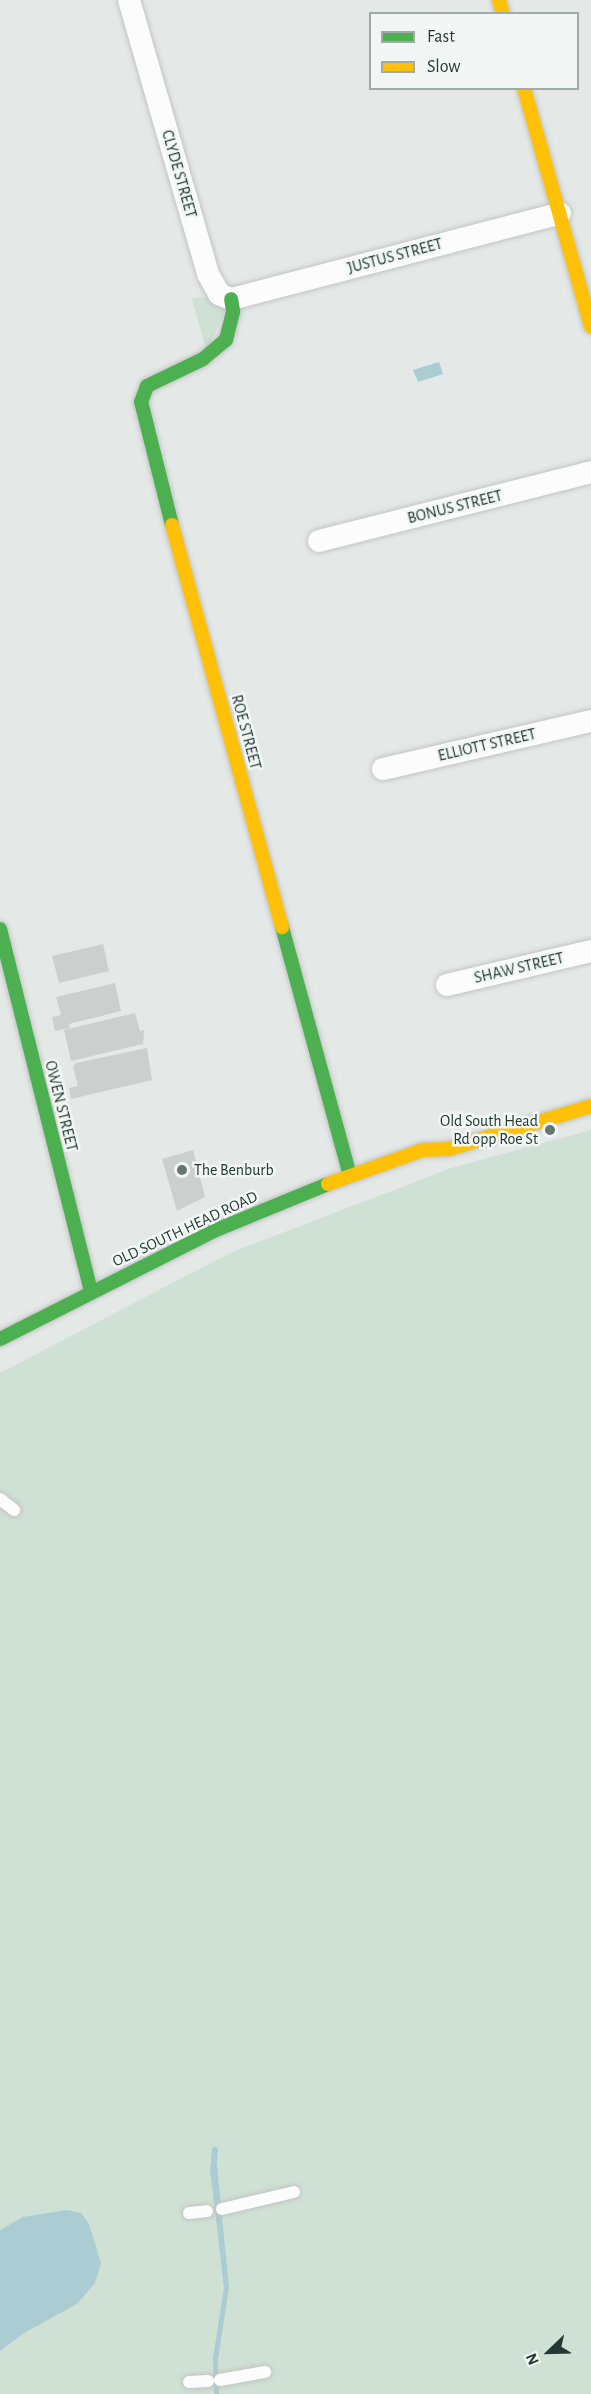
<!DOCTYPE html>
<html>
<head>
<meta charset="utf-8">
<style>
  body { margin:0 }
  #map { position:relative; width:591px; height:2394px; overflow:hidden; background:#e4e8e6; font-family:"Alegreya Sans",sans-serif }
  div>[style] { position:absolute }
  .green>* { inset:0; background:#cfe0d4 }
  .water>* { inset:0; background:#aaccd2 }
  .stream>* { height:6px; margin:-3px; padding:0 3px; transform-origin:3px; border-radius:3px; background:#aaccd2 }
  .building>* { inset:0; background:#cbd0ce }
  .roads { filter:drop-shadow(0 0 2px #c1c5c3) drop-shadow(0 0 2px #c1c5c3) }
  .lane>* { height:12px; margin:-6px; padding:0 6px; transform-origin:6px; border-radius:6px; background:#fbfcfb }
  .street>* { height:22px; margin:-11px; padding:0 11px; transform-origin:11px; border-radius:11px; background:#fbfcfb }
  .fast>* { height:14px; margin:-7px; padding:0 7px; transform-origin:7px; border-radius:7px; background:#4caf50 }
  .slow>* { height:14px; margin:-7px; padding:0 7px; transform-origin:7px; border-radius:7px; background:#ffc107 }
  .dots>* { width:16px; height:16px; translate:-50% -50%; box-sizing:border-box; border:3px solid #f2f7f5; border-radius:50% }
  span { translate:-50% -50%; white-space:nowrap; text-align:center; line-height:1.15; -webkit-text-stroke:5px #f2f7f5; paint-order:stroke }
  .street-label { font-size:16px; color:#243934 }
  .poi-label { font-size:16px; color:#243934 }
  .right { translate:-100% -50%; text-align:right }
  .left { translate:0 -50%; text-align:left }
  .legend { position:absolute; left:369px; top:12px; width:210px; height:78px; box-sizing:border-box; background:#f2f7f5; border:2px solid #a0aba8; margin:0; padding:8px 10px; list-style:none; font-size:18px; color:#243934 }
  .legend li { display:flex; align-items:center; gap:12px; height:30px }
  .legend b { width:30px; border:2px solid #a0aba8 }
  .north { position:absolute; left:519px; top:2322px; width:60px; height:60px; -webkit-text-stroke:4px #f2f7f5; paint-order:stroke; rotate:247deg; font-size:16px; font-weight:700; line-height:24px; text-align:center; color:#243934 }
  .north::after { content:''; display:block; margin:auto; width:21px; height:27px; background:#243934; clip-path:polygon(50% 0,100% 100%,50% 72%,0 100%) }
</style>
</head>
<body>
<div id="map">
  <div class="green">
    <div style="clip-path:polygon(208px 296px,225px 309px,207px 352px,192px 299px)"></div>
    <div style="clip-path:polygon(591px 1130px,591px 2394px,0 2394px,0 1373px,230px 1253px,454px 1167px)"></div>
  </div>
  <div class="water">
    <div style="clip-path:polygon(439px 362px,443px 374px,418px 382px,413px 370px)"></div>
    <div style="clip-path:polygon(217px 2166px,229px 2287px,218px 2359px,219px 2394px,214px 2394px,213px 2358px,224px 2288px,210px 2167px)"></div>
    <div style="clip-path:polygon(67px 2210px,81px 2213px,89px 2224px,101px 2263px,95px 2283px,77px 2304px,24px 2333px,0 2351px,0 2230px,23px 2217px)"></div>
  </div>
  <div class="stream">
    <div style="left:213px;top:2173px;width:23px;rotate:-85deg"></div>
  </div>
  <div class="building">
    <div style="clip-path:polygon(103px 944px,109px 971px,59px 983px,52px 956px)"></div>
    <div style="clip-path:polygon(115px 983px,121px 1011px,69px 1024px,70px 1028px,55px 1031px,52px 1017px,61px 1015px,56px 997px)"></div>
    <div style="clip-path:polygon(135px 1013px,140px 1031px,144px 1030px,143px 1044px,71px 1061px,64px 1030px)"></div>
    <div style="clip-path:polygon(147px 1048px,152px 1080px,71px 1099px,69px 1088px,78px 1086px,73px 1066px,76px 1063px)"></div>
    <div style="clip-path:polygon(193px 1150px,205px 1197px,177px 1211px,162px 1159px)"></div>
  </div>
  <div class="roads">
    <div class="lane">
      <div style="left:0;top:1499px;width:18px;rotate:38deg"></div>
      <div style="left:222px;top:2209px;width:74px;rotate:-13.3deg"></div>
      <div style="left:189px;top:2213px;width:18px;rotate:-6deg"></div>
      <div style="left:220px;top:2380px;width:46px;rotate:-10.1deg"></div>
      <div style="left:189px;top:2382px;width:19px;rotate:-3deg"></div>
    </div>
    <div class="street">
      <div style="left:129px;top:0;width:285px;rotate:73.9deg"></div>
      <div style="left:208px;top:274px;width:23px;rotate:61deg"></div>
      <div style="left:219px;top:294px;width:13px;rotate:23deg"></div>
      <div style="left:231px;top:299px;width:340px;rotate:-14.6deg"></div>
      <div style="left:319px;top:541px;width:281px;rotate:-14.2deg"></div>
      <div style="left:383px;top:769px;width:213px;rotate:-13deg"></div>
      <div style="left:447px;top:985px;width:148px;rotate:-13.3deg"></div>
    </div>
    <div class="fast">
      <div style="left:172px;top:525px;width:127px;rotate:-104.1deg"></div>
      <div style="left:141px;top:402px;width:17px;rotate:-69deg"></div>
      <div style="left:147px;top:386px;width:62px;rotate:-25.7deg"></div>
      <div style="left:203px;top:359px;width:30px;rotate:-40deg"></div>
      <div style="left:226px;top:340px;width:30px;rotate:-76deg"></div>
      <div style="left:233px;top:311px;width:12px;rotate:-99deg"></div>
      <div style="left:282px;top:927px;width:257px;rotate:74.7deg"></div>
      <div style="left:0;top:929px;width:374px;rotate:75.9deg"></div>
      <div style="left:0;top:1339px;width:242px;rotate:-26.8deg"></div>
      <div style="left:216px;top:1230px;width:121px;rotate:-22.3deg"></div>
    </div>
    <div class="slow">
      <div style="left:499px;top:0;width:15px;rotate:74deg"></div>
      <div style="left:524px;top:88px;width:248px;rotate:74.3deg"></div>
      <div style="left:172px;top:525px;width:417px;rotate:74.7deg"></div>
      <div style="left:328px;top:1184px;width:101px;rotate:-19.7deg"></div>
      <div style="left:423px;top:1150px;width:26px;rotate:-2deg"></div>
      <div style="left:449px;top:1149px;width:148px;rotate:-16.8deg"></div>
    </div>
  </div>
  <div class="dots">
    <div style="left:550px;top:1130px;background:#677672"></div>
    <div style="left:182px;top:1170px;background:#677672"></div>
  </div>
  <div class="street-label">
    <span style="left:179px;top:174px;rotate:74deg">CLYDE STREET</span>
    <span style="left:395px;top:256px;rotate:-15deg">JUSTUS STREET</span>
    <span style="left:455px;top:507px;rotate:-14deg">BONUS STREET</span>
    <span style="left:246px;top:732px;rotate:75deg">ROE STREET</span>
    <span style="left:487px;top:745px;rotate:-13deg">ELLIOTT STREET</span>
    <span style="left:519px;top:968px;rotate:-13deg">SHAW STREET</span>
    <span style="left:61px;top:1106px;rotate:76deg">OWEN STREET</span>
    <span style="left:185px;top:1229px;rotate:-25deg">OLD SOUTH HEAD ROAD</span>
  </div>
  <div class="poi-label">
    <span class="right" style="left:538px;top:1130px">Old South Head<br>Rd opp Roe St</span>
    <span class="left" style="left:194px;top:1170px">The Benburb</span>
  </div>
  <ul class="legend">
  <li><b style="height:8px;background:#4caf50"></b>Fast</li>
  <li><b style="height:8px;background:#ffc107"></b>Slow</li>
  </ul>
  <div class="north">N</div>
</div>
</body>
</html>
